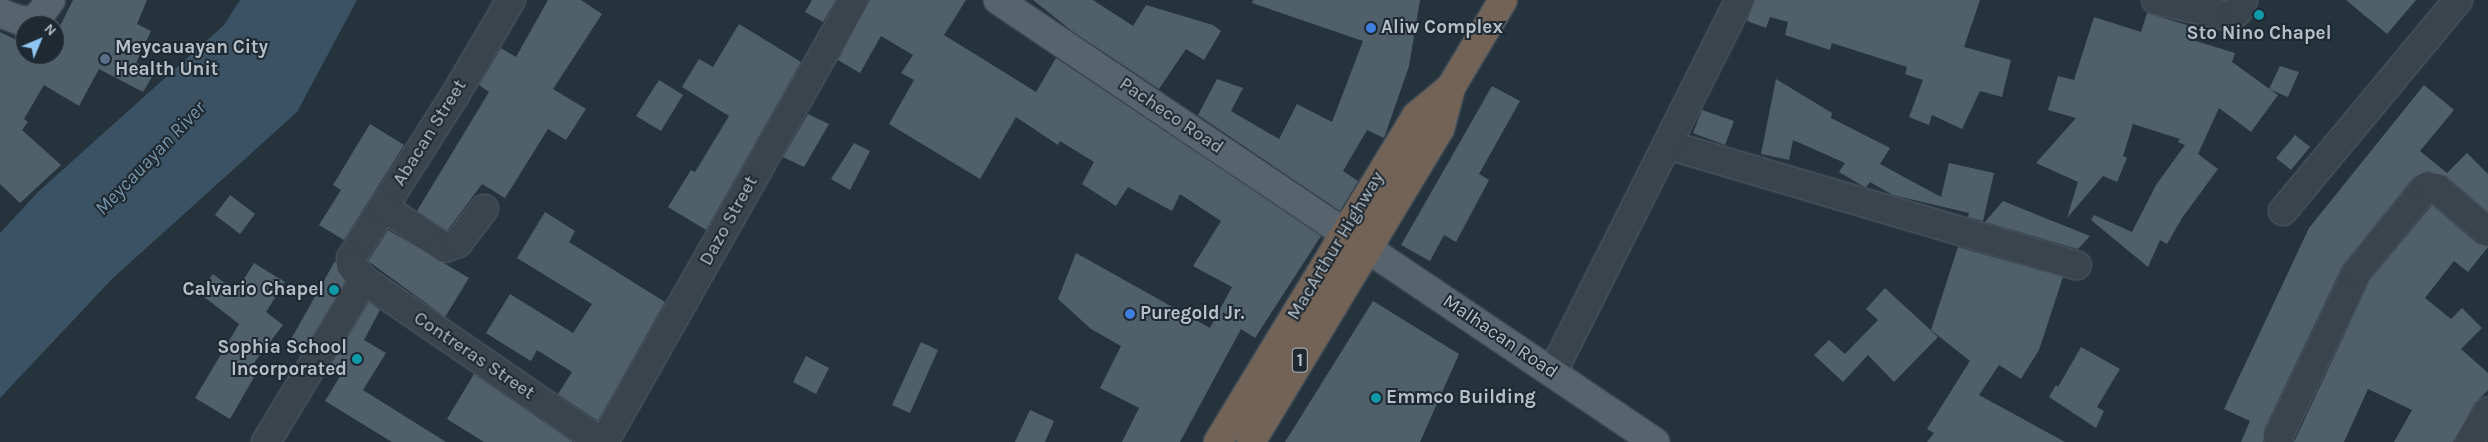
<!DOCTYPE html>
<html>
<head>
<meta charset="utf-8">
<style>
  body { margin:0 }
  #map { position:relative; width:2488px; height:442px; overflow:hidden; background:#25333d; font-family:Karla,sans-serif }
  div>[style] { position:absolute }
  .water>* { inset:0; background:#3a5263 }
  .building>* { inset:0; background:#50606a }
  .roads { filter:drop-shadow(0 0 1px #57626b) drop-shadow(0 0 1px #57626b) }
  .minor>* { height:28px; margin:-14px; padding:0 14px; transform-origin:14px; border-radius:14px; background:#39444d }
  .major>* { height:28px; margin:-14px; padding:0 14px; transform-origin:14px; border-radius:14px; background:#57646d }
  .highway>* { height:28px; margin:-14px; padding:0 14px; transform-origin:14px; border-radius:14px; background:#736356 }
  .dots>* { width:14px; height:14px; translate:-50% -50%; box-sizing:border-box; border:2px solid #1e2932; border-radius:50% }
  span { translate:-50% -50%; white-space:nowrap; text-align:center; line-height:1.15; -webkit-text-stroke:4px #1e2932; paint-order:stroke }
  .shield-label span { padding:1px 4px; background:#1e2932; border:1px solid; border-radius:4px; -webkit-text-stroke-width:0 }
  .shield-label { font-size:18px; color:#b5bfc8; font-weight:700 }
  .poi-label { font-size:19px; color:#b5bfc8; font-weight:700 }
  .left { translate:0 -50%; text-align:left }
  .right { translate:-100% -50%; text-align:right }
  .street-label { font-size:19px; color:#b5bfc8 }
  .water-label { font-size:20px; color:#7795aa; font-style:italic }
  .north { position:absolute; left:15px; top:15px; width:50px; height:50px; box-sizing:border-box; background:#1e2932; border:1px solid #5a656e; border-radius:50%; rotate:45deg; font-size:14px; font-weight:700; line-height:20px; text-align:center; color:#b5bfc8 }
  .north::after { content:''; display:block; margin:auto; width:18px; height:22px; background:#8fc5f3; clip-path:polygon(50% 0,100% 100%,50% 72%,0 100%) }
</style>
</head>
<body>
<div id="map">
  <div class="water">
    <div style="clip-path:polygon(240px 0,357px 0,297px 112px,112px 279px,0 398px,0 233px,39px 191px,224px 25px)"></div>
  </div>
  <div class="building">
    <div style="clip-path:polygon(73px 0,147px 0,137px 24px,151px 31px,136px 63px,155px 72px,143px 92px,99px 69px,79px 106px,44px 85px,24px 119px,28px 122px,22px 130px,61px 165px,20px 203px,0 184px,0 32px,25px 44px,25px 55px,55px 55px,55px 36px)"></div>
    <div style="clip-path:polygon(548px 0,581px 0,602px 14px,553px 89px,586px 109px,566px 140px,548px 129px,505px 198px,482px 184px,447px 231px,417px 211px,489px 92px,479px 85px,501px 48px,516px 57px)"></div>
    <div style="clip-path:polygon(812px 0,836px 0,823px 22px,805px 12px)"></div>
    <div style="clip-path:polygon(870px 0,966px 0,944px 35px,1036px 92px,1056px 58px,1321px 236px,1255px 338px,1241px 329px,1180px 442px,1122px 442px,1139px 408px,1100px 388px,1121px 346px,1091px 329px,1058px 299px,1076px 253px,1210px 328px,1232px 287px,1193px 266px,1221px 221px,1180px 194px,1172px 211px,1128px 187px,1116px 206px,1082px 184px,1094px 162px,1060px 141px,1058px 145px,1016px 117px,980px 179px,889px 124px,914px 80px,901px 73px,913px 55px,881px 36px,860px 73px,838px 60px)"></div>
    <div style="clip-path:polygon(1033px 0,1093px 0,1133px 26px,1146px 5px,1213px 25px,1221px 31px,1204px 60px,1186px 49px,1159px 89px,1072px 31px)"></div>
    <div style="clip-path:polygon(1253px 0,1420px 0,1409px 66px,1384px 138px,1367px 130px,1343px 171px,1358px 181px,1340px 211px,1198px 115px,1217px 79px,1243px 88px,1231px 111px,1279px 139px,1297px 104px,1332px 122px,1363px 41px,1252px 3px)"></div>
    <div style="clip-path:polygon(1755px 0,1980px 0,1964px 47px,2011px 60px,2002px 97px,1980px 91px,1962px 129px,1932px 115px,1929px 125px,1909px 117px,1923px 80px,1905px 74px,1907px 67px,1832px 43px,1830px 50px,1785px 35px,1788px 22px,1770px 17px,1766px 28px,1747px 21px)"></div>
    <div style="clip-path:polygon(2346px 0,2416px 0,2387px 34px)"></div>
    <div style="clip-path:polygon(2147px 13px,2190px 26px,2186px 38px,2235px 53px,2232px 62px,2278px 95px,2251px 132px,2219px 108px,2198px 154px,2218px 169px,2182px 218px,2167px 244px,2160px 240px,2148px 267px,2091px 220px,2094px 215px,2132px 232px,2156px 185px,2185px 145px,2178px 142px,2180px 139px,2133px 124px,2123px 156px,2127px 158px,2117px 182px,2103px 176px,2067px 218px,2078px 182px,2036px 163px,2076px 118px,2048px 110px,2058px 76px,2074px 80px,2094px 17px,2141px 32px)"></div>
    <div style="clip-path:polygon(739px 24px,801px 62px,706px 230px,668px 207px,691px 170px,695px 172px,729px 116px,682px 87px,699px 59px,713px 67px)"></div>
    <div style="clip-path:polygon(2280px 66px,2299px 72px,2288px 97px,2269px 89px)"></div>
    <div style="clip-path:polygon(1776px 79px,1832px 113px,1831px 118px,1890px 148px,1880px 164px,1941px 197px,1949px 163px,1994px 173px,1983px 221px,1968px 217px,1969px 213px,1893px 195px,1870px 182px,1866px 187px,1861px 185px,1839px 172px,1845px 163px,1793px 140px,1789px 160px,1761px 154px)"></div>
    <div style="clip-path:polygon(659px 80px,683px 95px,661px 131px,636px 116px)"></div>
    <div style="clip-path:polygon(2424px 85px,2454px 110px,2420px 151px,2447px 173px,2467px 153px,2488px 174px,2488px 212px,2446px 176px,2427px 171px,2414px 177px,2343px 265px,2264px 430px,2263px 442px,2241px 442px,2250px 421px,2224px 409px,2309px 228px)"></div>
    <div style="clip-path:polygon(1492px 86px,1520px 101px,1479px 174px,1489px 180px,1456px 242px,1444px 235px,1430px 261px,1401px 245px)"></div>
    <div style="clip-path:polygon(1702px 110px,1734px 121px,1725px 145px,1693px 133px)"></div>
    <div style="clip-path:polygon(808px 114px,829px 124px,804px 167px,783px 157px)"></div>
    <div style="clip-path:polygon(370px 124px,404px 145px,344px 240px,319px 225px,341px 190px,333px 185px)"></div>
    <div style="clip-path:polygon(2295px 135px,2310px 147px,2291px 170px,2276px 158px)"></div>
    <div style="clip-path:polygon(854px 143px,870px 151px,850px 190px,831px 179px)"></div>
    <div style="clip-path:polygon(230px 195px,255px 214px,240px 234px,215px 215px)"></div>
    <div style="clip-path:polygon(2003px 201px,2090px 236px,2078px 249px,1985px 222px)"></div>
    <div style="clip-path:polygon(2432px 205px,2478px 244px,2488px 247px,2468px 272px,2454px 261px,2425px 298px,2451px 319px,2462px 308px,2482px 328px,2461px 349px,2488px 373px,2488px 390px,2475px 403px,2453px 442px,2394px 442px,2412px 410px,2368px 389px,2344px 442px,2294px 442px,2370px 280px)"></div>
    <div style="clip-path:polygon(545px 212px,575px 231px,569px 242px,665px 302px,598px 421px,558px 394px,572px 372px,537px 350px,531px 361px,486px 333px,510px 294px,573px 333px,592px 304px,517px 258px)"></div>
    <div style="clip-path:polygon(388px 230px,469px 278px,445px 317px,368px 261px)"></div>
    <div style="clip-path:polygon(1958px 247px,2063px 277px,2039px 350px,2021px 379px,1999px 365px,1979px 395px,2065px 442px,1927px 442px,1934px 433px,1927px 429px,1970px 361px,1931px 330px)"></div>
    <div style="clip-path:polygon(335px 261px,345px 282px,304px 350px,290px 341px)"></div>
    <div style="clip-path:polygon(254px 263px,285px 282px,266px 312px,283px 325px,250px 368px,257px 372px,230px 419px,195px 398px,239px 324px,199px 293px,213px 274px,236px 292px)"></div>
    <div style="clip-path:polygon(1885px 288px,1938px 337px,1894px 382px,1868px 355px,1843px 382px,1814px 355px,1829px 340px,1845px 354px,1878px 320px,1866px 309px)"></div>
    <div style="clip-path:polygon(1373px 301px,1459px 354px,1420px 442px,1285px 442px)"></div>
    <div style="clip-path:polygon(369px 302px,380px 310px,364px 340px,386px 353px,363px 390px,446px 442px,392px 442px,325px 401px,342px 373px,330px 366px)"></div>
    <div style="clip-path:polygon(921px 342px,938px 350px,910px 413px,892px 405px)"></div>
    <div style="clip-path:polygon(2081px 347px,2120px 369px,2097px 407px,2104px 411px,2096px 428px,2049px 397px,2056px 385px,2058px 387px)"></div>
    <div style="clip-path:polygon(806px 356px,829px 368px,816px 394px,793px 382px)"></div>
    <div style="clip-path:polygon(474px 374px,573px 442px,484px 442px,447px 419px)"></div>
    <div style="clip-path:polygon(1030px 410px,1054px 421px,1045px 442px,1015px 442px)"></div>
  </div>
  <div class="roads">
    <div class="minor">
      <div style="left:511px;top:0;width:110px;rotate:120.5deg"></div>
      <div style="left:455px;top:95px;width:193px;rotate:122.5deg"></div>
      <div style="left:351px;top:258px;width:7px;rotate:90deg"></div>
      <div style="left:351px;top:265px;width:20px;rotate:49deg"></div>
      <div style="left:364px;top:280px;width:287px;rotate:34.4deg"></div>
      <div style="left:2156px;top:0;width:77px;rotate:12.8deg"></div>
      <div style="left:2231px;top:17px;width:11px;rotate:-41deg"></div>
      <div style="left:2239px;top:10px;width:11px;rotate:-68deg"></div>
      <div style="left:1668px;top:145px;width:426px;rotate:16.4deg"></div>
      <div style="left:383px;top:207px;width:74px;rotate:33.5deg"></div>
      <div style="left:445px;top:248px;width:14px;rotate:-21deg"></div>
      <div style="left:458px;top:243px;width:43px;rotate:-52.6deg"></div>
      <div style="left:2283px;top:211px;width:274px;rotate:-50.3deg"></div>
      <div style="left:1552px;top:373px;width:418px;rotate:-63.3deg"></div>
      <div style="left:266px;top:442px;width:189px;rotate:-58.8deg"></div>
      <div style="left:604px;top:442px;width:508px;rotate:-60.51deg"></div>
      <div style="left:2279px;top:442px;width:5px;rotate:-101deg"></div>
      <div style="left:2278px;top:437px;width:183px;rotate:-64.4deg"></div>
      <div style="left:2357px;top:272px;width:109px;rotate:-50.9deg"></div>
      <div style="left:2426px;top:187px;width:10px;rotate:6deg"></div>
      <div style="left:2436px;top:188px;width:68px;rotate:40.2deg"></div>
      <div style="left:2469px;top:442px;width:36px;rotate:-58deg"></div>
    </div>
    <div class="major">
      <div style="left:998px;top:0;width:792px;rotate:33.93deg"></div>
      <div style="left:0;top:13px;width:20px;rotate:20deg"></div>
      <div style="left:19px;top:20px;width:16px;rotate:4deg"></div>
      <div style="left:35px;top:21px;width:26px;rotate:-53deg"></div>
    </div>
    <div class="highway">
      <div style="left:1218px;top:442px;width:381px;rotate:-58.7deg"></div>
      <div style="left:1416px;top:116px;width:45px;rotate:-39.6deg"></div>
      <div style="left:1251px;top:442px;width:366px;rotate:-58.9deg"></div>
      <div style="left:1440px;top:129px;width:43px;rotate:-75.3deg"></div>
      <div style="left:1451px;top:87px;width:101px;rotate:-59.1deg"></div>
    </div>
  </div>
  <div class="dots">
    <div style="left:2259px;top:15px;background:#0f9aa8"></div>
    <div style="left:1371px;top:28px;background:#3f7fe0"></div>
    <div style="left:105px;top:59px;background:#5c6f8a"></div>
    <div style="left:334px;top:290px;background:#0f9aa8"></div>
    <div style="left:1130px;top:314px;background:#3f7fe0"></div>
    <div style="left:357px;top:359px;background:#0f9aa8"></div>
    <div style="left:1376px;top:398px;background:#0f9aa8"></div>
  </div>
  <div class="shield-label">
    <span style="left:1300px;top:360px">1</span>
  </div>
  <div class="poi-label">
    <span class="left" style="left:1381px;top:28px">Aliw Complex</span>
    <span style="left:2259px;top:34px">Sto Nino Chapel</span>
    <span class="left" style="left:115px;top:59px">Meycauayan City<br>Health Unit</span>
    <span class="right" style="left:324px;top:290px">Calvario Chapel</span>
    <span class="left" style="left:1140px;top:314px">Puregold Jr.</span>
    <span class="right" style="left:347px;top:359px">Sophia School<br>Incorporated</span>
    <span class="left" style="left:1386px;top:398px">Emmco Building</span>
  </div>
  <div class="street-label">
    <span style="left:1171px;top:116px;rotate:34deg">Pacheco Road</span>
    <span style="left:430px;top:133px;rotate:-58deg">Abacan Street</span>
    <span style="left:729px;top:221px;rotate:-61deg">Dazo Street</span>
    <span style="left:1336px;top:246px;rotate:-59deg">MacArthur Highway</span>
    <span style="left:1500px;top:337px;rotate:34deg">Malhacan Road</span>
    <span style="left:474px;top:356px;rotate:34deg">Contreras Street</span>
  </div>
  <div class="water-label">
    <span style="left:150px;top:158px;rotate:-46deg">Meycauayan River</span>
  </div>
  <div class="north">N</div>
</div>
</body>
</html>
